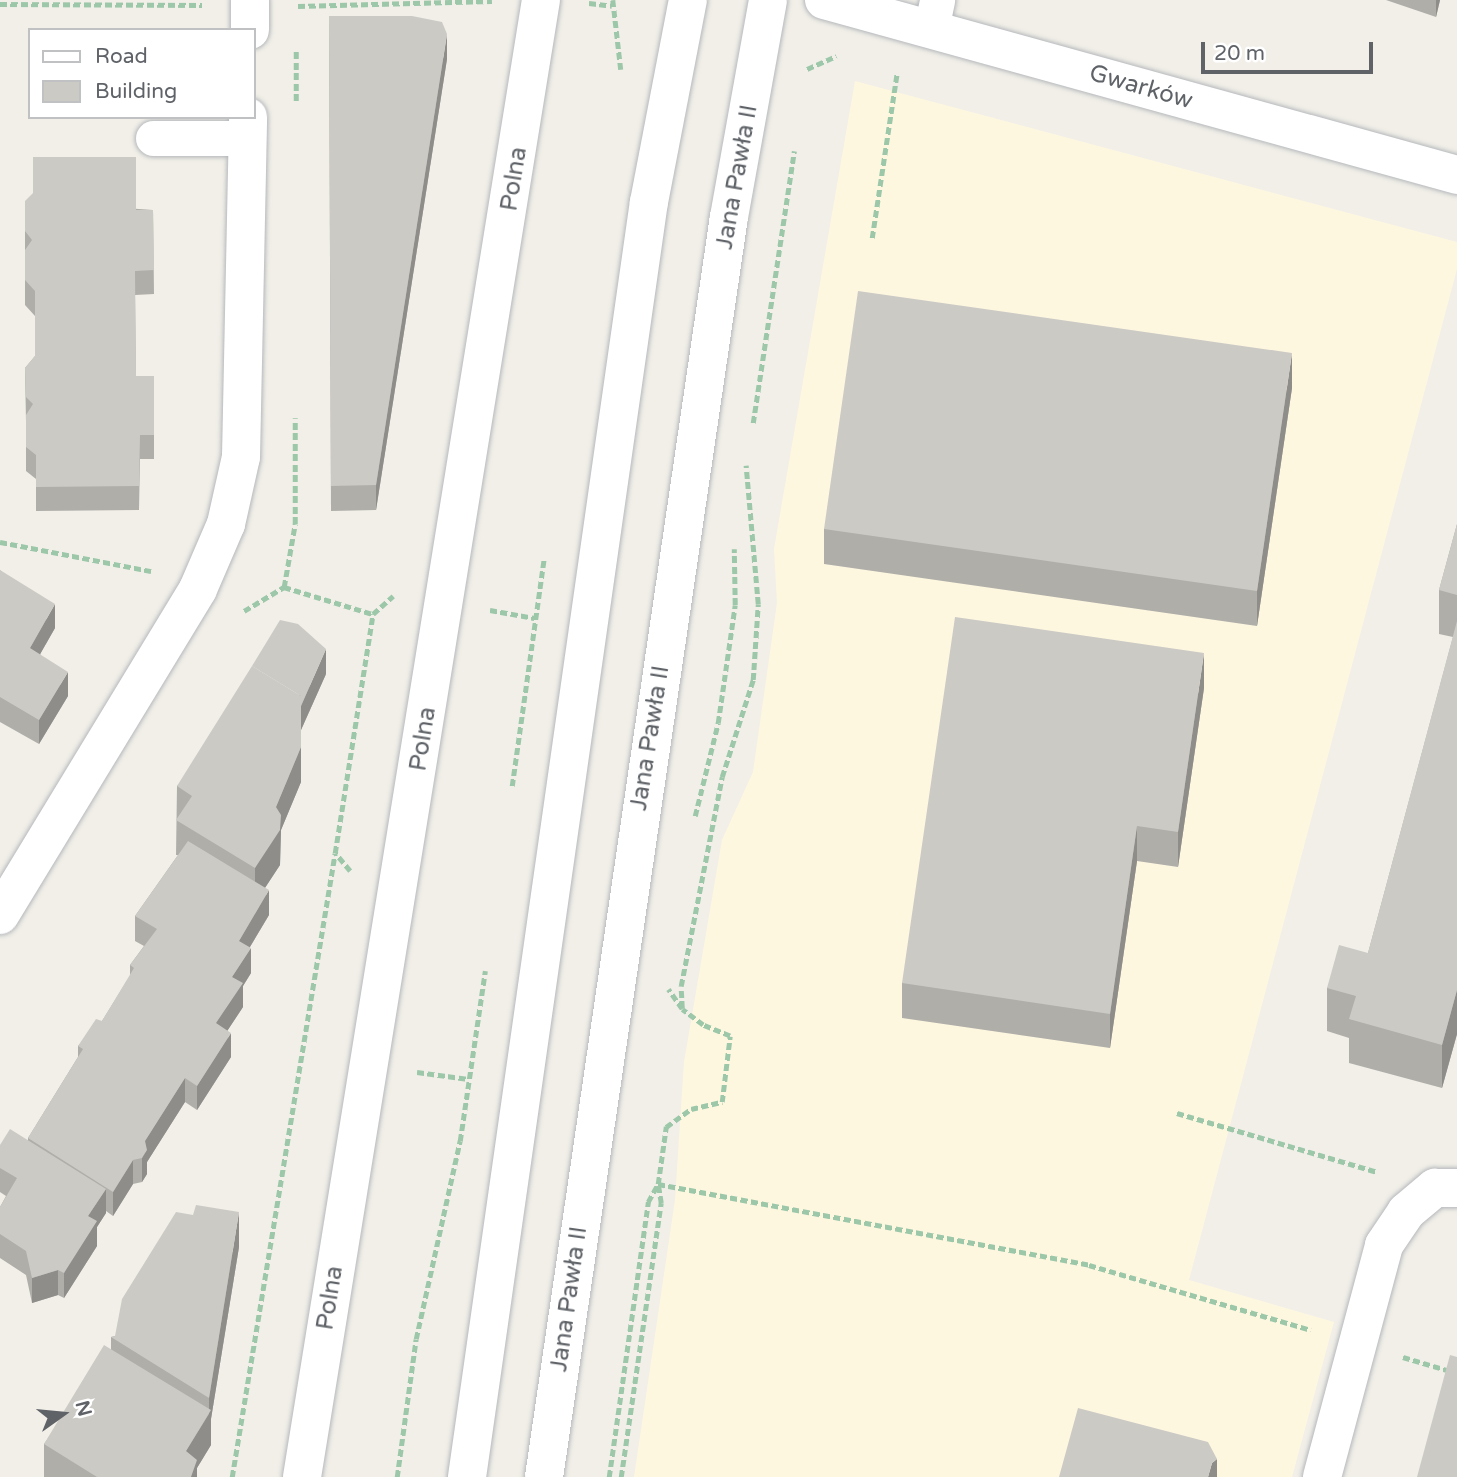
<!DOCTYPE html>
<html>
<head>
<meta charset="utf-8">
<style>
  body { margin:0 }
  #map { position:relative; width:1457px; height:1477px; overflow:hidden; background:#f1efe8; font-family:"Varela Round",sans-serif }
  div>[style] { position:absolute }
  .commercial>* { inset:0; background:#fef7e0 }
  .path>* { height:4.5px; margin-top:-2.25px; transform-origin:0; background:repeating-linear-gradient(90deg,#9cc7a9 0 7px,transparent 0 10.5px) }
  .roads { filter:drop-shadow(0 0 2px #b5b8bc) drop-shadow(0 0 2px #b5b8bc) }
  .lane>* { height:35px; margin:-17.5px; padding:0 17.5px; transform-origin:17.5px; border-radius:17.5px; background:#fff }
  .street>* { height:38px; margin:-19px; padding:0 19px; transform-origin:19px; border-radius:19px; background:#fff }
  .secondary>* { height:38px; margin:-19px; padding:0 19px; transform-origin:19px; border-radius:19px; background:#fff }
  .wall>* { inset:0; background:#afaea9 }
  .shaded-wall>* { inset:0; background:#8f8d8a }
  .building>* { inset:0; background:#cccac5 }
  span { translate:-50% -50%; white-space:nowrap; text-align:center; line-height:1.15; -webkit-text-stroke:6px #fff; paint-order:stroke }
  .street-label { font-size:24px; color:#5f6368 }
  .legend { position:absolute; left:28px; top:28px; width:228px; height:91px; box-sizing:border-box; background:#fff; border:2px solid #bfc1c3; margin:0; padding:9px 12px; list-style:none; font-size:21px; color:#5f6368 }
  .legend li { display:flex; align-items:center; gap:14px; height:35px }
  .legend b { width:35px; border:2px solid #bfc1c3 }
  .north { position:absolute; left:28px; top:1379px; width:70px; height:70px; -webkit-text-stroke:5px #fff; paint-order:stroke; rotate:75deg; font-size:19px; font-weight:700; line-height:28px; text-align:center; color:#5f6368 }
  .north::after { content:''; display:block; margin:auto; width:24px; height:32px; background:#5f6368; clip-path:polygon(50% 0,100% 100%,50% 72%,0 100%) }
  .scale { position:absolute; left:1201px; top:42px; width:172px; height:32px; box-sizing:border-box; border:4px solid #5f6368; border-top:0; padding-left:9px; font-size:21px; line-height:24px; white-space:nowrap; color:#5f6368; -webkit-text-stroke:5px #fff; paint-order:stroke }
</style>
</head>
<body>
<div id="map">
  <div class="commercial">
    <div style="clip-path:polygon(855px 81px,1457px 242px,1457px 269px,1189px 1280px,1334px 1322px,1292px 1477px,634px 1477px,675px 1200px,684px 1062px,722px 840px,753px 772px,777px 603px,774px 549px)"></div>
  </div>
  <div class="path">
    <div style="left:613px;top:0;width:70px;rotate:83.5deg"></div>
    <div style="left:589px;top:3px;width:23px;rotate:7deg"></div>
    <div style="left:0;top:4px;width:202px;rotate:0.3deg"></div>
    <div style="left:298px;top:6px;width:194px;rotate:-1.5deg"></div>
    <div style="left:807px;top:69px;width:32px;rotate:-24deg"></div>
    <div style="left:296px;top:101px;width:51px;rotate:-90deg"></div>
    <div style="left:872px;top:238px;width:167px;rotate:-81.4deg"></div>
    <div style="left:753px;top:423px;width:275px;rotate:-81.4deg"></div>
    <div style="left:0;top:542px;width:154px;rotate:10.9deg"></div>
    <div style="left:284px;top:587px;width:64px;rotate:-80.1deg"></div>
    <div style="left:295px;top:524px;width:106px;rotate:-90deg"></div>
    <div style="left:490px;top:610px;width:45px;rotate:10.3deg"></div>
    <div style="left:244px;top:611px;width:47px;rotate:-31deg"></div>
    <div style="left:284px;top:587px;width:93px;rotate:16.9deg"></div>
    <div style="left:373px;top:614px;width:27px;rotate:-42deg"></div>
    <div style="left:512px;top:786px;width:229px;rotate:-82deg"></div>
    <div style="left:695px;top:816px;width:96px;rotate:-76.1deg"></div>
    <div style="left:718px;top:723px;width:119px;rotate:-81.8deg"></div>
    <div style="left:735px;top:605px;width:56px;rotate:-91deg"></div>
    <div style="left:350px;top:871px;width:23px;rotate:-130deg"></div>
    <div style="left:335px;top:853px;width:242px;rotate:-81deg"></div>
    <div style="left:682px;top:1008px;width:22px;rotate:-93deg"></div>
    <div style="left:681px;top:986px;width:213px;rotate:-78.9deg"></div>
    <div style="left:722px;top:777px;width:102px;rotate:-72.3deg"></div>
    <div style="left:753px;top:680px;width:76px;rotate:-86.2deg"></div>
    <div style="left:758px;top:604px;width:139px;rotate:-95deg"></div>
    <div style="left:417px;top:1072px;width:52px;rotate:7.7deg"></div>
    <div style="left:1177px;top:1113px;width:209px;rotate:16.4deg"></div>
    <div style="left:1403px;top:1357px;width:56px;rotate:16.5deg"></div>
    <div style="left:232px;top:1477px;width:632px;rotate:-80.63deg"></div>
    <div style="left:397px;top:1477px;width:139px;rotate:-82.2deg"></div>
    <div style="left:416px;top:1339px;width:203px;rotate:-77.5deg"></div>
    <div style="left:460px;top:1141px;width:172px;rotate:-81.6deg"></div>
    <div style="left:609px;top:1477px;width:278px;rotate:-81.9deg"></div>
    <div style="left:648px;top:1202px;width:21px;rotate:-61deg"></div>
    <div style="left:658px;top:1184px;width:439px;rotate:10.6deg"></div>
    <div style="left:1089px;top:1265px;width:231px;rotate:16.3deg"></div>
    <div style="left:621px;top:1477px;width:277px;rotate:-81.7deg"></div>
    <div style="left:661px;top:1203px;width:19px;rotate:-99deg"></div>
    <div style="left:658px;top:1184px;width:58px;rotate:-82deg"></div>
    <div style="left:666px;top:1127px;width:31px;rotate:-36deg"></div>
    <div style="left:691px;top:1109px;width:32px;rotate:-13deg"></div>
    <div style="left:722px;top:1102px;width:66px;rotate:-83.1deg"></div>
    <div style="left:730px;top:1036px;width:29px;rotate:-158deg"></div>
    <div style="left:703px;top:1025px;width:26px;rotate:-143deg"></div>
    <div style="left:682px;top:1009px;width:24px;rotate:-125deg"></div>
  </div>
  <div class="roads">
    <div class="lane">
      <div style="left:931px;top:29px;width:30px;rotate:-78deg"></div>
      <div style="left:153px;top:138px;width:94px"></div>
    </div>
    <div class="street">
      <div style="left:824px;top:0;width:657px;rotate:15.45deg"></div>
      <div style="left:250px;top:30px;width:30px;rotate:-90deg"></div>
      <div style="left:0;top:915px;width:381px;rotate:-58.7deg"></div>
      <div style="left:198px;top:589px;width:71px;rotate:-66.7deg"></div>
      <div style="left:226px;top:524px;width:69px;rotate:-77.4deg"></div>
      <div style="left:241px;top:457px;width:340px;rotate:-88.8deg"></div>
      <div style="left:302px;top:1477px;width:1496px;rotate:-80.81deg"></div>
      <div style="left:1322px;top:1477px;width:240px;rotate:-75deg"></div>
      <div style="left:1384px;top:1245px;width:40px;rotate:-56deg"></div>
      <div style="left:1406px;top:1212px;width:38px;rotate:-40deg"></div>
      <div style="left:1435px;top:1188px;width:22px"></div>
    </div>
    <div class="secondary">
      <div style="left:467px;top:1477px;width:1288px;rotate:-81.88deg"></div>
      <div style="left:649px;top:202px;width:206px;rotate:-79.1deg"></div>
      <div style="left:544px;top:1477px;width:1274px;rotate:-81.65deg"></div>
      <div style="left:729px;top:217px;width:220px;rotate:-79.8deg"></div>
    </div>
  </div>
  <div class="wall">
    <div style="clip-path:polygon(1386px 0,1440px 0,1436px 17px)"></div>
    <div style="clip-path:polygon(329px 16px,447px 59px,376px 510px,331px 511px)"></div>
    <div style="clip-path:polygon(25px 201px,153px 210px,154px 294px,135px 295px,136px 376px,154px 376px,154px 459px,140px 459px,139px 510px,36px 511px,36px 479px,26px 471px,26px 422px,25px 368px,35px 356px,35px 316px,25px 305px)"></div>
    <div style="clip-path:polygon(1292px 388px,1257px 626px,824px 564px,824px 529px)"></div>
    <div style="clip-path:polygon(1457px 524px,1457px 1034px,1442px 1088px,1349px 1063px,1349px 1038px,1327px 1031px,1327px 988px,1368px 953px,1453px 637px,1439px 634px,1439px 590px)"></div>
    <div style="clip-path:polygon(0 570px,55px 628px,40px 654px,68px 696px,39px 744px,0 722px)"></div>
    <div style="clip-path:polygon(326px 674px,301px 730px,301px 782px,281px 830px,280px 865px,265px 888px,269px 915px,250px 947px,251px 973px,243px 986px,243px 1007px,227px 1031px,231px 1057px,197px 1110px,185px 1102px,147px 1162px,147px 1174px,142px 1182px,133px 1184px,113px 1216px,106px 1211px,106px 1213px,97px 1227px,97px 1246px,64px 1298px,58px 1295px,32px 1303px,26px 1275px,0 1258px,0 1207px,6px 1196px,0 1192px,0 1145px,28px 1140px,28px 1138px,78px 1057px,78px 1046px,102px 1021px,130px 976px,130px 965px,144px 946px,135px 941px,135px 916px,178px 855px,176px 855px,177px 786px)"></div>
    <div style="clip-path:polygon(1204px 688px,1178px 867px,1137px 861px,1110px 1048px,902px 1018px,902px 983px)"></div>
    <div style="clip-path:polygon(239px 1247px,211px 1419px,211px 1445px,197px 1468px,197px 1477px,44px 1477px,44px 1444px,111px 1349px,111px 1337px,115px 1336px)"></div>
  </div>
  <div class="shaded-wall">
    <div style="clip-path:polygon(1436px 0,1440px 0,1436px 17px)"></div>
    <div style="clip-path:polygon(447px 34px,447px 59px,376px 510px,376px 485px)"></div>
    <div style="clip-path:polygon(1292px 353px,1292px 388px,1257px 626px,1257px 591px)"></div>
    <div style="clip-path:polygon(55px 604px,55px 628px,30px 672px,30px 648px)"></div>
    <div style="clip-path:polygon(326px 649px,326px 674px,301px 730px,301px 706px)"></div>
    <div style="clip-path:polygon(1204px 653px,1204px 688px,1178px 867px,1178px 832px)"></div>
    <div style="clip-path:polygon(68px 672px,68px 696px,39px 744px,39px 720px)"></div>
    <div style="clip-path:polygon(301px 747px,301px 782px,281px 830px,280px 865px,255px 903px,255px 868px,276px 807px)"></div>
    <div style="clip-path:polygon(1137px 826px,1137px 861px,1110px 1048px,1110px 1014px)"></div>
    <div style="clip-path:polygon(269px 890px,269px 915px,239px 965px,239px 941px)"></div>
    <div style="clip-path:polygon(251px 948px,251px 973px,243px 986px,243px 1007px,216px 1048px,216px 1023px,232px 977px)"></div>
    <div style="clip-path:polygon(1457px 990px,1457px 1034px,1442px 1088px,1442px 1045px)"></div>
    <div style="clip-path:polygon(231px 1033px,231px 1057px,197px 1110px,197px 1086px)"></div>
    <div style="clip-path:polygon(185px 1078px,185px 1102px,147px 1162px,147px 1174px,142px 1182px,142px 1158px,145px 1141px)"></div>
    <div style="clip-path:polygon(133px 1160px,133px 1184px,113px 1216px,113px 1192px)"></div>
    <div style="clip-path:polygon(106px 1189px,106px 1213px,97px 1227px,97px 1246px,64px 1298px,64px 1273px,88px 1216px)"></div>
    <div style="clip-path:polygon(239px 1212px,239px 1247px,211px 1419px,211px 1445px,197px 1468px,197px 1477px,186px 1477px,186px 1451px,209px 1414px,209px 1398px)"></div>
    <div style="clip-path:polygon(58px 1270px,58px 1295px,32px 1303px,32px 1278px)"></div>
    <div style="clip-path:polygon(1217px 1459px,1217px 1477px,1208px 1477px,1212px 1463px)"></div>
  </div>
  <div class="building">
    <div style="clip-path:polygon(329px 16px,412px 16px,442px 22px,447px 34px,376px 485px,331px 486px)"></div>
    <div style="clip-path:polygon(33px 157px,136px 157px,136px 210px,153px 210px,154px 270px,135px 271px,136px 376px,154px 376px,154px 435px,140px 435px,139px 486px,36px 487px,36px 455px,26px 447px,26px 415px,33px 404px,26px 397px,25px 368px,35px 356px,35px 291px,25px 280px,25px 250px,32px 240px,25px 231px,25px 201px,33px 193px)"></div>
    <div style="clip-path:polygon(858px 291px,1292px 353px,1257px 591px,824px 529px)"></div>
    <div style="clip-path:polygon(1457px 524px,1457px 595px,1439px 590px)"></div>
    <div style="clip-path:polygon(0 570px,55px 604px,30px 648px,68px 672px,39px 720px,0 697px)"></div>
    <div style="clip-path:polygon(955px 617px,1204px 653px,1178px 832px,1137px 826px,1110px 1014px,902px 983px)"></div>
    <div style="clip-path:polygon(280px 620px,298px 624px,326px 649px,301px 706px,301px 696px,252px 666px)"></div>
    <div style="clip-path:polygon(1457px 621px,1457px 990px,1442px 1045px,1349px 1019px,1356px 996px,1327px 988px,1339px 945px,1368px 953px)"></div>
    <div style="clip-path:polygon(252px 666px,301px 696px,301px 747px,276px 807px,281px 815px,280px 830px,255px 868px,176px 820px,192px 796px,177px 786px)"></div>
    <div style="clip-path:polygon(188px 841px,269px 890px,239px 941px,251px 948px,232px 977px,243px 983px,216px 1023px,231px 1033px,197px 1086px,185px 1078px,145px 1141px,147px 1150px,142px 1158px,133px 1160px,113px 1192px,28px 1138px,83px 1049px,78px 1046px,96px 1019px,102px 1021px,134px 968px,130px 965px,157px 929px,135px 916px)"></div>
    <div style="clip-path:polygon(10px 1129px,106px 1189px,88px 1216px,97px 1221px,64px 1273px,58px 1270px,32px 1278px,26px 1251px,0 1234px,0 1207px,17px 1178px,0 1168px,0 1145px)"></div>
    <div style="clip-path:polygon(196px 1205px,239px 1212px,209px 1398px,111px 1337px,115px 1336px,122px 1299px,176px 1212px,193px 1215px)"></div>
    <div style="clip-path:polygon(104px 1345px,211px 1410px,186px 1451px,197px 1460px,191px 1477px,97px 1477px,44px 1444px)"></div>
    <div style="clip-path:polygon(1450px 1355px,1457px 1357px,1457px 1477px,1417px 1477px)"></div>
    <div style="clip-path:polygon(1078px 1408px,1208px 1442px,1217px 1459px,1212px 1463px,1208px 1477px,1059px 1477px)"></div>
  </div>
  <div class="street-label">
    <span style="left:1141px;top:87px;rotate:16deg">Gwarków</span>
    <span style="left:737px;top:177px;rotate:-80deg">Jana Pawła II</span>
    <span style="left:514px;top:179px;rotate:-81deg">Polna</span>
    <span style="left:650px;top:738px;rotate:-81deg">Jana Pawła II</span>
    <span style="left:423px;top:739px;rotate:-81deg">Polna</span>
    <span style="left:330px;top:1298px;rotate:-81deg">Polna</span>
    <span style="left:569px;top:1299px;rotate:-82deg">Jana Pawła II</span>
  </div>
  <ul class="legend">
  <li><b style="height:9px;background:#fff"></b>Road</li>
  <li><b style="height:19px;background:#cccac5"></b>Building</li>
  </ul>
  <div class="north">N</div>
  <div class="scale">20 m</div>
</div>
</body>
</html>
